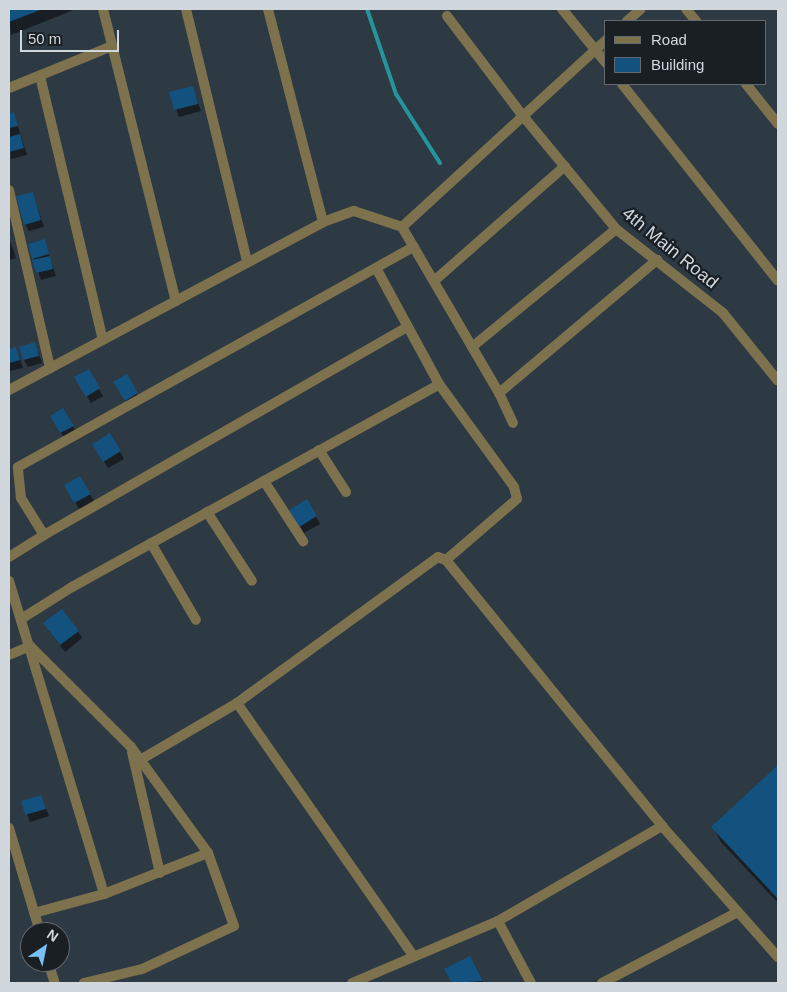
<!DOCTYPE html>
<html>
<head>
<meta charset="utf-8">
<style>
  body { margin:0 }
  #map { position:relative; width:787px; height:992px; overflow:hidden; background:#2d3943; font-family:Helvetica,sans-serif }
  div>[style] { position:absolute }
  .shadow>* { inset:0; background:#0007 }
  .stream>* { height:4px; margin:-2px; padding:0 2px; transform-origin:2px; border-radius:2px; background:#25959d }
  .building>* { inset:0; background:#13527e }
  .street>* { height:10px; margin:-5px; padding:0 5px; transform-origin:5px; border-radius:5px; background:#7d724d }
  span { translate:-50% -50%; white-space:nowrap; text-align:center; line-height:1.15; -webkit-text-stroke:4.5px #1a1f24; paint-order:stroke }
  .street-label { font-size:18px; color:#d0d8de }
  .frame { position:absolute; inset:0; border:10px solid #d0d8de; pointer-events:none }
  .legend { position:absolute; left:604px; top:20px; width:162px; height:65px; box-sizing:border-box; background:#1a1f24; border:1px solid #63696e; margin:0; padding:6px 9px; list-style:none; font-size:15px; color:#d0d8de }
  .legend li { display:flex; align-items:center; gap:10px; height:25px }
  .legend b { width:25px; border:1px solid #63696e }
  .north { position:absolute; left:20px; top:922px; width:50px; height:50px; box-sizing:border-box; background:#1a1f24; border:1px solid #63696e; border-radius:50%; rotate:34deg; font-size:14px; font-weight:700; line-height:20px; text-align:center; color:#d0d8de }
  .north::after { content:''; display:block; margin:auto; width:18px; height:22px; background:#79bff8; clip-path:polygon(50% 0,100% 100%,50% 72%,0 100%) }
  .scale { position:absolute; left:20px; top:30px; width:99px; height:22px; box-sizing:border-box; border:2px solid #d0d8de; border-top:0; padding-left:6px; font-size:15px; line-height:18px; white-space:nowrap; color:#d0d8de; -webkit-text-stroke:4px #1a1f24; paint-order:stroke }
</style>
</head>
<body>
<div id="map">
  <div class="shadow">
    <div style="clip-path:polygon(9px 9px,76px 9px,11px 35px)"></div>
    <div style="clip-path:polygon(192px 87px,201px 111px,179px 117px,171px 93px)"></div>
    <div style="clip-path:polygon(14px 114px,27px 155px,11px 159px,9px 115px)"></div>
    <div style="clip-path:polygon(33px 193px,44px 227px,29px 231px,25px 224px)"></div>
    <div style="clip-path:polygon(9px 238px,16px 258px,9px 260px)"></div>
    <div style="clip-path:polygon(44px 241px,56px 276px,41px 280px,33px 258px)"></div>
    <div style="clip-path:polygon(35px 344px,42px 363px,28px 367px,24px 360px)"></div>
    <div style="clip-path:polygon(16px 348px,23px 368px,10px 371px,9px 350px)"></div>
    <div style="clip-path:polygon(88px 371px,103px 396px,91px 403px,76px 378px)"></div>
    <div style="clip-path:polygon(126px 375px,141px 401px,130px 408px,115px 382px)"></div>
    <div style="clip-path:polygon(63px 410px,77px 433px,65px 440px,52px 416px)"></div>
    <div style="clip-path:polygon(110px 434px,124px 459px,108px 468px,94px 444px)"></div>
    <div style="clip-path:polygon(80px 477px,94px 501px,79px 509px,66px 485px)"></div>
    <div style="clip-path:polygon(307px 501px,320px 524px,304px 533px,291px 510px)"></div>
    <div style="clip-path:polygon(49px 631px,78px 631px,82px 638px,65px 652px)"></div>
    <div style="clip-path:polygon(778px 767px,778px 903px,721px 842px,713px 827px)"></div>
    <div style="clip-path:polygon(41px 797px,49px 816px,30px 822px,22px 802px)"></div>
    <div style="clip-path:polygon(470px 957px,484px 983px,453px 983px,446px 970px)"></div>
  </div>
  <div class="stream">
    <div style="left:367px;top:9px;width:90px;rotate:71.2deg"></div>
    <div style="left:396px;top:94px;width:82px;rotate:57.5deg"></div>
  </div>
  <div class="building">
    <div style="clip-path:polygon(9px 9px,43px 9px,9px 22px)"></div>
    <div style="clip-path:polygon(193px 86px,198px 104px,174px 110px,169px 92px)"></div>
    <div style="clip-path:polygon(14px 112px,18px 126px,9px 128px,9px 114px)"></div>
    <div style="clip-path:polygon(20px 134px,24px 148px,9px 152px,9px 137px)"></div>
    <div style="clip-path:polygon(33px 192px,41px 220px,24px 225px,16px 196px)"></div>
    <div style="clip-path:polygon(45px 239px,49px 254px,32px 259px,28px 244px)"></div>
    <div style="clip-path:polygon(50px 256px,53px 269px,36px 273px,32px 260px)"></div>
    <div style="clip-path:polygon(35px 342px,39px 356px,23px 360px,19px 347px)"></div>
    <div style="clip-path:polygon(16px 347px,20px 360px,9px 363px,9px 349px)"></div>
    <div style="clip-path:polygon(89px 369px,100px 388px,86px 397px,74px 377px)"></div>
    <div style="clip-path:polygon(127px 374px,138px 393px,125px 401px,113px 382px)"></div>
    <div style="clip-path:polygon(63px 408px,74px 426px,60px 433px,50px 416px)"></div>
    <div style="clip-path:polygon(110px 433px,121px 451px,103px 462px,92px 444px)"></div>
    <div style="clip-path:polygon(80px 476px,91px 494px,74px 503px,64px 485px)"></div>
    <div style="clip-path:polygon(307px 499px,317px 516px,299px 527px,289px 510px)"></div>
    <div style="clip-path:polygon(62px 609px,79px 631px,60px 645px,43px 623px)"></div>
    <div style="clip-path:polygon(778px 765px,778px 899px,711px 827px)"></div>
    <div style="clip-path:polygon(41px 795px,46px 809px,25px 815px,21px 801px)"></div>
    <div style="clip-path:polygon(470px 956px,483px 981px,452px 983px,444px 969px)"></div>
  </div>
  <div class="street">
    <div style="left:103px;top:9px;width:301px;rotate:76deg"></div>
    <div style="left:186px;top:9px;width:260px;rotate:76.4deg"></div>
    <div style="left:562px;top:9px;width:70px;rotate:50.8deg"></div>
    <div style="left:686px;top:9px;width:16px;rotate:50deg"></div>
    <div style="left:447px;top:16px;width:126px;rotate:52.8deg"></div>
    <div style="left:523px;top:116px;width:146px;rotate:50.5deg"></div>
    <div style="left:616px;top:229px;width:136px;rotate:38.1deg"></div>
    <div style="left:723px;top:313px;width:87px;rotate:51deg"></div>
    <div style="left:627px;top:21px;width:18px;rotate:-41deg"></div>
    <div style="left:40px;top:76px;width:271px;rotate:76.6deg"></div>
    <div style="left:622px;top:84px;width:251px;rotate:51.6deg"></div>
    <div style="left:746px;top:84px;width:51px;rotate:51.3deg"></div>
    <div style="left:9px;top:88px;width:111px;rotate:-22.2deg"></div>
    <div style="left:9px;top:190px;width:183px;rotate:77deg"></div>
    <div style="left:323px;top:222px;width:33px;rotate:-20deg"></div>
    <div style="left:354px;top:211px;width:51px;rotate:18.4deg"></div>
    <div style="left:402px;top:227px;width:277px;rotate:-42.5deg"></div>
    <div style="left:402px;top:227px;width:192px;rotate:59.7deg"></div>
    <div style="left:499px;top:393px;width:207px;rotate:-40.1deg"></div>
    <div style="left:434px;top:281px;width:174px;rotate:-41.3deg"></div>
    <div style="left:472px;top:347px;width:186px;rotate:-39.3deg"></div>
    <div style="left:439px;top:384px;width:127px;rotate:53.9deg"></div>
    <div style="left:514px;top:487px;width:12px;rotate:76deg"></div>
    <div style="left:517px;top:499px;width:94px;rotate:139.3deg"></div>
    <div style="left:9px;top:390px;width:356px;rotate:-28.1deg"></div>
    <div style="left:323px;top:222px;width:220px;rotate:-104.5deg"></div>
    <div style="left:499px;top:393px;width:33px;rotate:65deg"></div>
    <div style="left:319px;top:450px;width:50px;rotate:57.3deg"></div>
    <div style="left:264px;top:481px;width:72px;rotate:57deg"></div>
    <div style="left:207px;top:512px;width:82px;rotate:56.9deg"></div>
    <div style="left:44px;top:535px;width:418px;rotate:-29.8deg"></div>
    <div style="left:151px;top:543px;width:89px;rotate:59.7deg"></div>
    <div style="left:9px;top:557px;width:41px;rotate:-32.2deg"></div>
    <div style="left:44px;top:535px;width:44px;rotate:-121.9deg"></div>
    <div style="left:21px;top:498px;width:31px;rotate:-96deg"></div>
    <div style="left:18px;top:467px;width:453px;rotate:-29.1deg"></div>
    <div style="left:9px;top:581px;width:327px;rotate:73.1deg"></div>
    <div style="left:21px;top:619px;width:60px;rotate:-32.1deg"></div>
    <div style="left:72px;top:587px;width:419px;rotate:-28.9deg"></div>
    <div style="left:439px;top:384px;width:132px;rotate:-118.5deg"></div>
    <div style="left:30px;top:646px;width:143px;rotate:45deg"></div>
    <div style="left:131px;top:747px;width:131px;rotate:54deg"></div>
    <div style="left:208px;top:853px;width:77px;rotate:70.4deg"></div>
    <div style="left:234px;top:926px;width:102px;rotate:154.9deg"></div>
    <div style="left:142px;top:969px;width:60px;rotate:166.4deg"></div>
    <div style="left:9px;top:655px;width:23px;rotate:-23deg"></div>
    <div style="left:237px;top:703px;width:307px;rotate:55.1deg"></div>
    <div style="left:132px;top:752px;width:124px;rotate:77deg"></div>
    <div style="left:140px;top:760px;width:113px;rotate:-30.4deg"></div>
    <div style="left:237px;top:703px;width:248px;rotate:-36deg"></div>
    <div style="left:438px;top:557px;width:9px;rotate:21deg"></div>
    <div style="left:446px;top:560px;width:343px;rotate:50.9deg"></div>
    <div style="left:9px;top:828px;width:109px;rotate:73.4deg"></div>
    <div style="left:34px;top:913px;width:73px;rotate:-15.2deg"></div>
    <div style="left:104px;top:894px;width:112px;rotate:-21.5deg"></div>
    <div style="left:498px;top:921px;width:70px;rotate:62deg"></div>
    <div style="left:48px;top:962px;width:22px;rotate:72deg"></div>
    <div style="left:352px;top:983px;width:159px;rotate:-23deg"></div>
    <div style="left:498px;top:921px;width:190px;rotate:-30.1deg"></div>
    <div style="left:662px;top:826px;width:175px;rotate:48.5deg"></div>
    <div style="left:602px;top:983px;width:153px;rotate:-27.6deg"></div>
  </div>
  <div class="street-label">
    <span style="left:670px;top:248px;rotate:39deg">4th Main Road</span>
  </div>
  <div class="frame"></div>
  <ul class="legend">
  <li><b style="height:6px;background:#7d724d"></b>Road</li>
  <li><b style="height:14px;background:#13527e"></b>Building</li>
  </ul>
  <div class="north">N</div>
  <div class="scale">50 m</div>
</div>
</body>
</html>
